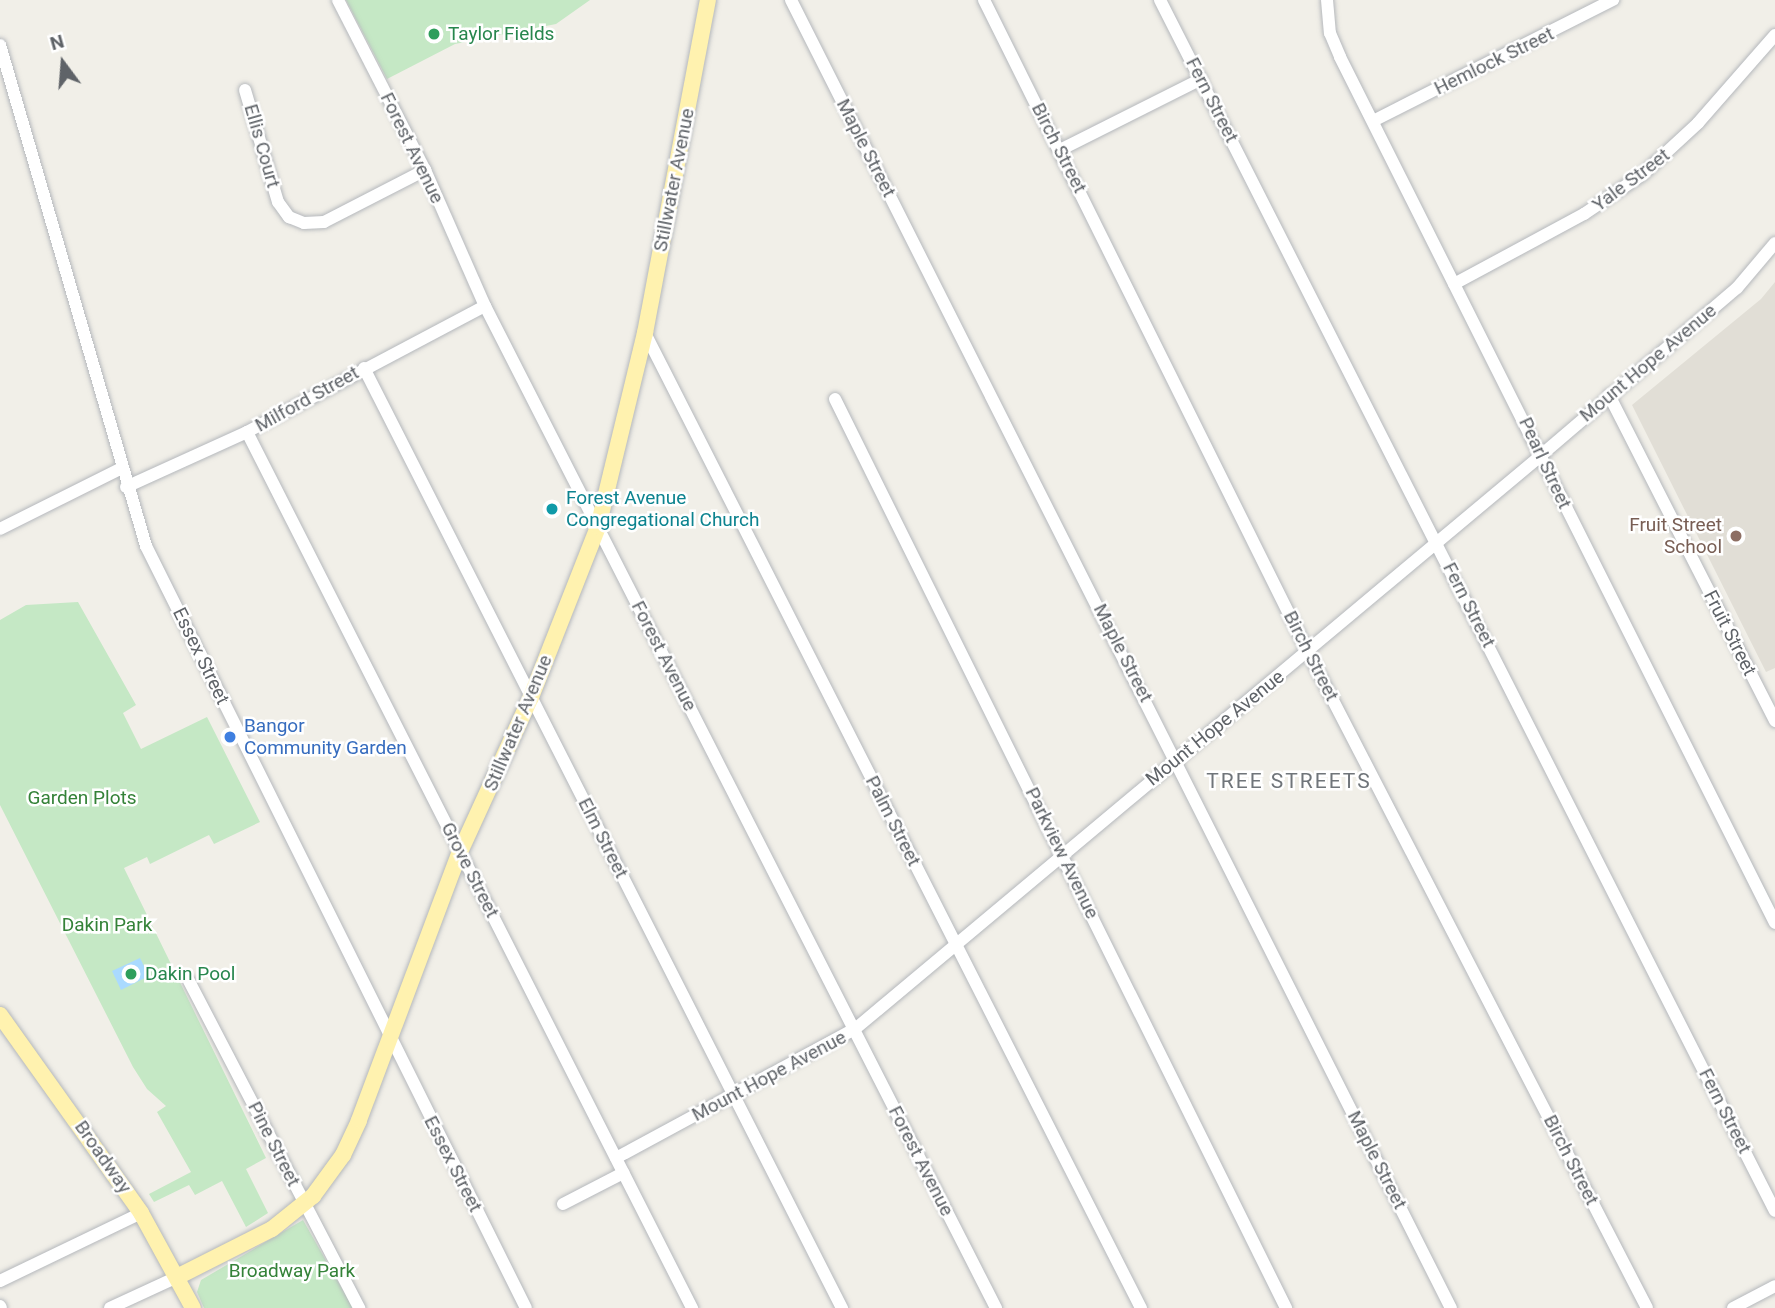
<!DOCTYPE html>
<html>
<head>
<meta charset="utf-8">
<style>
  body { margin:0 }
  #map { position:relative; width:1775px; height:1308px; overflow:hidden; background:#f1efe8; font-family:Roboto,sans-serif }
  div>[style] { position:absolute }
  .education>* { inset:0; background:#e1ded6 }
  .green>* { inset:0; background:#c5e8c5 }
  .water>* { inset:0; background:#aadaff }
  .roads { filter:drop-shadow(0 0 2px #b5b8bc) drop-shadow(0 0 2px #b5b8bc) }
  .minor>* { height:12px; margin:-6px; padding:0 6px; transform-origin:6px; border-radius:6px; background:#fff }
  .major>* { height:16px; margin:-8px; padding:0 8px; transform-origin:8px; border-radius:8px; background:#fff2af }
  .dots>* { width:19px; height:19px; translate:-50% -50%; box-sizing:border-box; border:4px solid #fff; border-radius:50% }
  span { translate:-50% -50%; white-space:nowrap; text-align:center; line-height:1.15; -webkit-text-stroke:5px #fff; paint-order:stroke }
  .leisure-label { font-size:19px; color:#27864d }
  .left { translate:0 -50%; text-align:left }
  .street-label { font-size:19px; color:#5f6368 }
  .culture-label { font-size:19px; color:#0d838f }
  .education-label { font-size:19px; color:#785e54 }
  .right { translate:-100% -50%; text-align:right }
  .shop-label { font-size:19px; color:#366cbe }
  .park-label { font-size:19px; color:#348238 }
  .neighbourhood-label { font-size:21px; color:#70757a; letter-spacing:2px }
  .north { position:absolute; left:28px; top:28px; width:70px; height:70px; -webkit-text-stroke:5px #fff; paint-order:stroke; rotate:344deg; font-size:19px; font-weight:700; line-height:28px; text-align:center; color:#5f6368 }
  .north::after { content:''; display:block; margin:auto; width:24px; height:32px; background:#5f6368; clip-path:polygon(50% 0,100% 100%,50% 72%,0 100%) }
</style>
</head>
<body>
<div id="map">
  <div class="education">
    <div style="clip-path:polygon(1775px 282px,1775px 668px,1766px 672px,1632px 405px,1761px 299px)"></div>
  </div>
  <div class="green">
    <div style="clip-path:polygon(346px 0,590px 0,556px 24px,455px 44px,387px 79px)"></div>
    <div style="clip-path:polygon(78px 602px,136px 705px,123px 713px,141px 749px,207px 717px,260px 822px,214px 844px,209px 835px,150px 864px,147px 857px,124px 868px,266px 1158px,246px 1169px,268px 1213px,246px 1227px,222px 1181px,195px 1195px,189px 1185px,154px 1202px,149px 1194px,191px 1172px,157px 1112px,166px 1106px,147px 1089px,133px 1067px,0 805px,0 620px,26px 605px)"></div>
    <div style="clip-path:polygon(303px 1220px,353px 1308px,204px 1308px,197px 1292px,201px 1280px)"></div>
  </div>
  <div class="water">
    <div style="clip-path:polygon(140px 958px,149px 976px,121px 990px,112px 971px)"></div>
  </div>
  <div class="roads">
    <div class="minor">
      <div style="left:338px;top:0;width:191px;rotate:62.9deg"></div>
      <div style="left:425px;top:170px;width:149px;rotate:66.2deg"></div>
      <div style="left:485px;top:306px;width:1125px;rotate:62.98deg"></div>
      <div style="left:791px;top:0;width:1465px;rotate:63.23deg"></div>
      <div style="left:984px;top:0;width:728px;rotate:63.58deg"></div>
      <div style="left:1308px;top:652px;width:738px;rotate:62.67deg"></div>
      <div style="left:1160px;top:0;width:1358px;rotate:63.08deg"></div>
      <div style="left:1327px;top:0;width:33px;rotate:85deg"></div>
      <div style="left:1330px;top:33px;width:26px;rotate:67deg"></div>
      <div style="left:1340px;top:57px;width:969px;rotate:63.33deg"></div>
      <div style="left:0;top:45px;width:522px;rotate:73.75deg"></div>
      <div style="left:146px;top:546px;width:851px;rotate:63.5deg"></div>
      <div style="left:245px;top:90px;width:117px;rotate:73.6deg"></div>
      <div style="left:278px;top:202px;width:19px;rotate:54deg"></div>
      <div style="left:289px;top:217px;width:16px;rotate:22deg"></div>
      <div style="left:304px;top:223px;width:20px;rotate:-3deg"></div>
      <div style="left:324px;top:222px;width:114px;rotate:-27.2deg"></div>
      <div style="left:1375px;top:120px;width:267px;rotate:-26.8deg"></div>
      <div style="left:1060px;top:150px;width:158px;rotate:-26.7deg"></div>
      <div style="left:1454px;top:284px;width:148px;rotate:-28.3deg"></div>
      <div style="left:1584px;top:214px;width:71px;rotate:-34.1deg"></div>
      <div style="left:1643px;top:174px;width:75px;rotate:-42.8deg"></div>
      <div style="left:1698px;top:123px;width:117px;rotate:-48.8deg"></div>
      <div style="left:645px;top:333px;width:1094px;rotate:63.04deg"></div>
      <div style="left:364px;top:368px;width:1055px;rotate:63.05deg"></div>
      <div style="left:1609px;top:395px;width:366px;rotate:63deg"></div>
      <div style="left:835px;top:399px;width:1015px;rotate:63.61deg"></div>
      <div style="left:247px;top:432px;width:983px;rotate:63.07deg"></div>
      <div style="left:126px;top:487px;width:133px;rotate:-24.4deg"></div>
      <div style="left:247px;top:432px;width:269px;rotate:-27.9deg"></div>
      <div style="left:0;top:529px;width:134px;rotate:-26.6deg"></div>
      <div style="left:189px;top:981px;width:369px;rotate:62.5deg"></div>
      <div style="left:616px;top:1158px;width:272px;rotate:-28.4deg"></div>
      <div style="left:855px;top:1029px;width:892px;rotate:-39.9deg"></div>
      <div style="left:1539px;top:457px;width:260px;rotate:-40.5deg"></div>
      <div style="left:1737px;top:288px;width:59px;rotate:-49.8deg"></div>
      <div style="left:563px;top:1204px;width:68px;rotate:-27.3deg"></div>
      <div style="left:0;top:1281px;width:157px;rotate:-25.7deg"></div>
      <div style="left:0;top:1306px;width:2px;rotate:63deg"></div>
      <div style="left:110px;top:1308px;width:74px;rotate:-24.8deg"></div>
      <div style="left:1733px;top:1308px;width:47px;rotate:-27.6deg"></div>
    </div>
    <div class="major">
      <div style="left:0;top:1015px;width:243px;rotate:54.5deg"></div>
      <div style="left:141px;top:1213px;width:108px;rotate:61.3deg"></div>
      <div style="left:177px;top:1277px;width:106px;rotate:-26.8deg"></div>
      <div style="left:272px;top:1229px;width:53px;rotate:-38.8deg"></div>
      <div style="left:313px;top:1196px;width:51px;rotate:-53.8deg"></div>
      <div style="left:343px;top:1155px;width:38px;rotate:-65deg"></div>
      <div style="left:359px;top:1120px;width:286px;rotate:-69.4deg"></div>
      <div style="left:460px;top:852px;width:170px;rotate:-65.4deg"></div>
      <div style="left:531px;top:697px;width:183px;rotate:-68.5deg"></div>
      <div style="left:598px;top:527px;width:200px;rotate:-76.4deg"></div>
      <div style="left:645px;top:333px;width:339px;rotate:-79.3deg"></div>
    </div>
  </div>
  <div class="dots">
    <div style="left:434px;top:34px;background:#2e9e5b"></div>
    <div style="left:552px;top:509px;background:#0f9aa8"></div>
    <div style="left:1736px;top:536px;background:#8d6e63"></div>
    <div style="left:230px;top:737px;background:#3f7fe0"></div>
    <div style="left:131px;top:974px;background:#2e9e5b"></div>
  </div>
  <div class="leisure-label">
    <span class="left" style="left:448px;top:34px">Taylor Fields</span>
    <span class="left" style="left:145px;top:974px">Dakin Pool</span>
  </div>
  <div class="street-label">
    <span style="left:1494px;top:61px;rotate:-26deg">Hemlock Street</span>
    <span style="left:1212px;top:100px;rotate:63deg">Fern Street</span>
    <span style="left:262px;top:146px;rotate:74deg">Ellis Court</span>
    <span style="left:412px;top:148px;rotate:64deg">Forest Avenue</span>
    <span style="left:866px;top:148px;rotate:63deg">Maple Street</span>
    <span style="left:1059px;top:148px;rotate:63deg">Birch Street</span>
    <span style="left:674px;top:180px;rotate:-79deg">Stillwater Avenue</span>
    <span style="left:1631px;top:180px;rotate:-37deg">Yale Street</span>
    <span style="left:1648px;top:363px;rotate:-40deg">Mount Hope Avenue</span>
    <span style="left:307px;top:399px;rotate:-29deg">Milford Street</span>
    <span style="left:1545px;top:463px;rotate:65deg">Pearl Street</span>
    <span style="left:1469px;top:605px;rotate:63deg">Fern Street</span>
    <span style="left:1730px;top:633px;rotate:63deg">Fruit Street</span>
    <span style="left:1123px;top:653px;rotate:63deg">Maple Street</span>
    <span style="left:201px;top:656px;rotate:64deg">Essex Street</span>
    <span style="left:664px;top:656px;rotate:63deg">Forest Avenue</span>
    <span style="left:1311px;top:656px;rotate:63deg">Birch Street</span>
    <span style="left:518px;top:723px;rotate:-67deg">Stillwater Avenue</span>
    <span style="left:1215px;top:728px;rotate:-39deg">Mount Hope Avenue</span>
    <span style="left:893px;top:821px;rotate:63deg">Palm Street</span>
    <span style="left:603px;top:838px;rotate:63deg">Elm Street</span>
    <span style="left:1062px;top:853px;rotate:64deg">Parkview Avenue</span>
    <span style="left:470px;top:870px;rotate:63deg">Grove Street</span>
    <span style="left:769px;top:1076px;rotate:-28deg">Mount Hope Avenue</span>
    <span style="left:1725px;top:1111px;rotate:63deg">Fern Street</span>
    <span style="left:274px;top:1144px;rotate:63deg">Pine Street</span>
    <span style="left:103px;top:1157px;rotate:55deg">Broadway</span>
    <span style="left:1377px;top:1160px;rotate:63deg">Maple Street</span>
    <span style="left:1571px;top:1160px;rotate:63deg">Birch Street</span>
    <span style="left:921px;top:1161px;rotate:63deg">Forest Avenue</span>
    <span style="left:453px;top:1164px;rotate:63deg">Essex Street</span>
  </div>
  <div class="culture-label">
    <span class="left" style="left:566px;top:509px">Forest Avenue<br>Congregational Church</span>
  </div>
  <div class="education-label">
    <span class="right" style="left:1722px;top:536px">Fruit Street<br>School</span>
  </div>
  <div class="shop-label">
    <span class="left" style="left:244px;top:737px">Bangor<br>Community Garden</span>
  </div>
  <div class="park-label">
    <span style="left:82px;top:798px">Garden Plots</span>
    <span style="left:107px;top:925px">Dakin Park</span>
    <span style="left:292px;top:1271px">Broadway Park</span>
  </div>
  <div class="neighbourhood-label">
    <span style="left:1289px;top:781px">TREE STREETS</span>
  </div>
  <div class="north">N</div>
</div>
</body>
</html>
